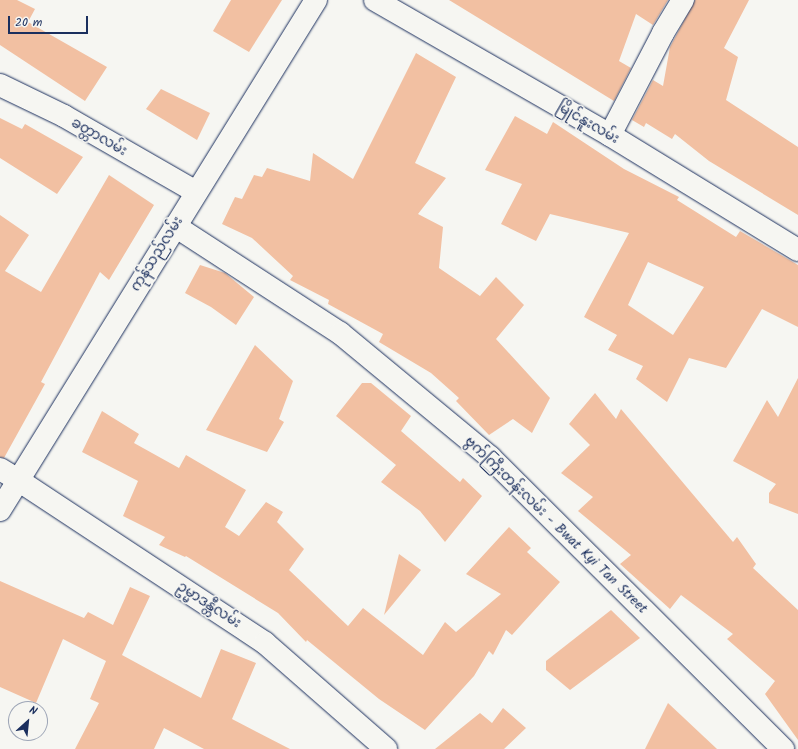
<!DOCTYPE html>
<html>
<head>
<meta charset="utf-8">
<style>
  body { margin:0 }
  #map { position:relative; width:798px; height:749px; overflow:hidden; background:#f6f6f2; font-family:Kalam,"Noto Sans Myanmar",sans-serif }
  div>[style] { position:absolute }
  .building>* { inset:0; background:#f2c0a2 }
  .roads { filter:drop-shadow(0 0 1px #1b2f5e) drop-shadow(0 0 1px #1b2f5e) }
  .minor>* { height:22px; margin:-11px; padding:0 11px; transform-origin:11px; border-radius:11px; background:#f6f6f2 }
  .secondary>* { height:22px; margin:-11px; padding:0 11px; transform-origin:11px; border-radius:11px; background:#f6f6f2 }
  span { translate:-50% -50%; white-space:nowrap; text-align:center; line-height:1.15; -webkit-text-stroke:3.5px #f6f6f2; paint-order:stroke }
  .street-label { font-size:14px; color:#1b2f5e }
  .north { position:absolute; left:8px; top:701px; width:40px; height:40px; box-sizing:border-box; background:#f6f6f2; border:1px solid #9ea6b7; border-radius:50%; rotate:27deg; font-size:11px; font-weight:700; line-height:16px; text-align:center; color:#1b2f5e }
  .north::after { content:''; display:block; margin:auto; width:14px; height:18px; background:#1b2f5e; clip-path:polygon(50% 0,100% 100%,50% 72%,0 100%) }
  .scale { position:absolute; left:8px; top:16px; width:80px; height:18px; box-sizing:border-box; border:2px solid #1b2f5e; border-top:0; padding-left:5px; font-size:12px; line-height:14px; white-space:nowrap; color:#1b2f5e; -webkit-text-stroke:3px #f6f6f2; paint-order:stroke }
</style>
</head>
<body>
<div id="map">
  <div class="building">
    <div style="clip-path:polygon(0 0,17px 0,35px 9px,28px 22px,107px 67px,85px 101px,0 45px)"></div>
    <div style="clip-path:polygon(231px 0,282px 0,249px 52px,213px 31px)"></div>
    <div style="clip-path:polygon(449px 0,668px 0,653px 25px,636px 14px,619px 61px,631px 68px,614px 101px)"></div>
    <div style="clip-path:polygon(695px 0,749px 0,724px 48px,738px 57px,726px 100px,798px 147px,798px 215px,709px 161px,675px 134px,672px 139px,646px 123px,644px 127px,632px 120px,653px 80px,663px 86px,670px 47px)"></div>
    <div style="clip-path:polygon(416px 53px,456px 77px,415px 163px,446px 178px,418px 214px,443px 227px,439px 268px,480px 296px,496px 277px,524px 305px,496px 339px,550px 398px,532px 433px,513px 419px,489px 435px,456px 401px,459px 398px,431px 373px,379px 342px,383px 334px,328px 304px,329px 300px,290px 280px,293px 276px,252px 238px,222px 224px,235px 197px,242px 199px,254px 175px,262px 177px,267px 168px,310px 181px,313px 153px,353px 179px)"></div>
    <div style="clip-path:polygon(161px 89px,210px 113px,197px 140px,146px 109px)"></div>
    <div style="clip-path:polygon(evenodd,515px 116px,547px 134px,553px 122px,624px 169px,679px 197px,677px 200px,736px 237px,740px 231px,798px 265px,798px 327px,762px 309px,726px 368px,689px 358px,667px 402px,636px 379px,643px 366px,608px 350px,617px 335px,584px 317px,629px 233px,550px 214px,536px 241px,501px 224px,522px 184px,485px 170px,515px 116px,648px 262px,704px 287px,673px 335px,628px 305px,648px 262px)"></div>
    <div style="clip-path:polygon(0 118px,22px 129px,25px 124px,83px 157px,57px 194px,0 158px)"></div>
    <div style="clip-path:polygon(109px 175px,154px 205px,109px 280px,100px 272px,41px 382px,45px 384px,4px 458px,0 457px,0 215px,29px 235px,5px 271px,41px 292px)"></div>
    <div style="clip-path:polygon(200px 265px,225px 273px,254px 297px,236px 325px,211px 307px,185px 293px)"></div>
    <div style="clip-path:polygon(255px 345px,293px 381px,279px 419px,284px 422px,267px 452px,206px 430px)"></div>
    <div style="clip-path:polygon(798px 378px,798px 514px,769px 503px,769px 493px,776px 484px,733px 461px,767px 400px,778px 417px)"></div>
    <div style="clip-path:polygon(362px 383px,371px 383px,411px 416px,401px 431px,460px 482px,463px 478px,482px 496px,445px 542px,420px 511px,381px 482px,396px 465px,336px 416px)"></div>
    <div style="clip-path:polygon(595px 393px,616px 419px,621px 409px,733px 542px,737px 537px,756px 564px,753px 568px,798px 610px,798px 740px,765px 694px,775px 681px,727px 639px,733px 634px,681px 595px,670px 609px,620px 564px,631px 555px,578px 511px,593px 497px,561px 473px,590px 445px,569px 424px)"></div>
    <div style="clip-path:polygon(102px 411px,139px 434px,134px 443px,179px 468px,186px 455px,246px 490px,225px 527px,239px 536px,266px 502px,283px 512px,277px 522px,304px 549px,289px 570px,348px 626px,363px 608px,423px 655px,445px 622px,456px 632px,501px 594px,466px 574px,509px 527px,531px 548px,527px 552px,560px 582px,512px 635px,506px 630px,493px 655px,489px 651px,474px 676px,425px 730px,379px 699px,307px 640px,306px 642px,278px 613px,186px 556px,185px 557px,159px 545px,165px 537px,123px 516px,138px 481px,82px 452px)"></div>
    <div style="clip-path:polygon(399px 554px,421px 570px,384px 615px)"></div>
    <div style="clip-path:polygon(0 581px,84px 618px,88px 612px,113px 625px,130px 587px,150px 596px,122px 655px,201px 698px,221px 649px,256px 663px,232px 719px,290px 749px,204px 749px,164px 728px,154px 749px,75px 749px,99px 703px,90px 699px,106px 661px,63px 639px,36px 703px,0 687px)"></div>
    <div style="clip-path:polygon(611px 610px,640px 638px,570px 690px,546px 670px,546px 661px)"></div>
    <div style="clip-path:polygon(668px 703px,717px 749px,645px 749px)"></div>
    <div style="clip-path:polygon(503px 708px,526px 728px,504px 749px,435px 749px,480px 713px,492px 723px)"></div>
  </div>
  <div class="roads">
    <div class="minor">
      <div style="left:375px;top:0;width:271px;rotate:29.9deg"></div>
      <div style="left:610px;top:135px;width:220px;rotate:31.5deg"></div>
      <div style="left:0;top:85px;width:71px;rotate:25.8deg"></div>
      <div style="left:64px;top:116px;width:152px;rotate:29.9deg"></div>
      <div style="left:610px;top:135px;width:115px;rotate:-62.5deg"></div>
      <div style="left:663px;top:33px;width:39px;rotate:-59deg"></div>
      <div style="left:175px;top:226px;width:197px;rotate:33deg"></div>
      <div style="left:340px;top:333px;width:195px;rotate:39.6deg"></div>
      <div style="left:490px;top:457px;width:414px;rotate:44.9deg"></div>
      <div style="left:0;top:469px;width:21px;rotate:31deg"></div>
    </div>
    <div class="secondary">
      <div style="left:18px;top:480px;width:296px;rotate:33.4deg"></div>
      <div style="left:265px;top:643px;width:161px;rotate:41.2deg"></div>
      <div style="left:0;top:510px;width:600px;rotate:-58.22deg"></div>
    </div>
  </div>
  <div class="street-label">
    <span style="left:588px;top:123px;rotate:30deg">မြိုင်နူးလမ်း</span>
    <span style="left:99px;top:137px;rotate:30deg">ခတ္တာလမ်း</span>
    <span style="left:157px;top:254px;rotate:-58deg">ကုန်သည်လမ်း</span>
    <span style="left:556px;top:525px;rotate:44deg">ဗွက်ကြီးတန်းလမ်း - Bwat Kyi Tan Street</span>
    <span style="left:209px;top:605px;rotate:33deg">ဥမ္မာဒန္တီလမ်း</span>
  </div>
  <div class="north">N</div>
  <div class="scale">20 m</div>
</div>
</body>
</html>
